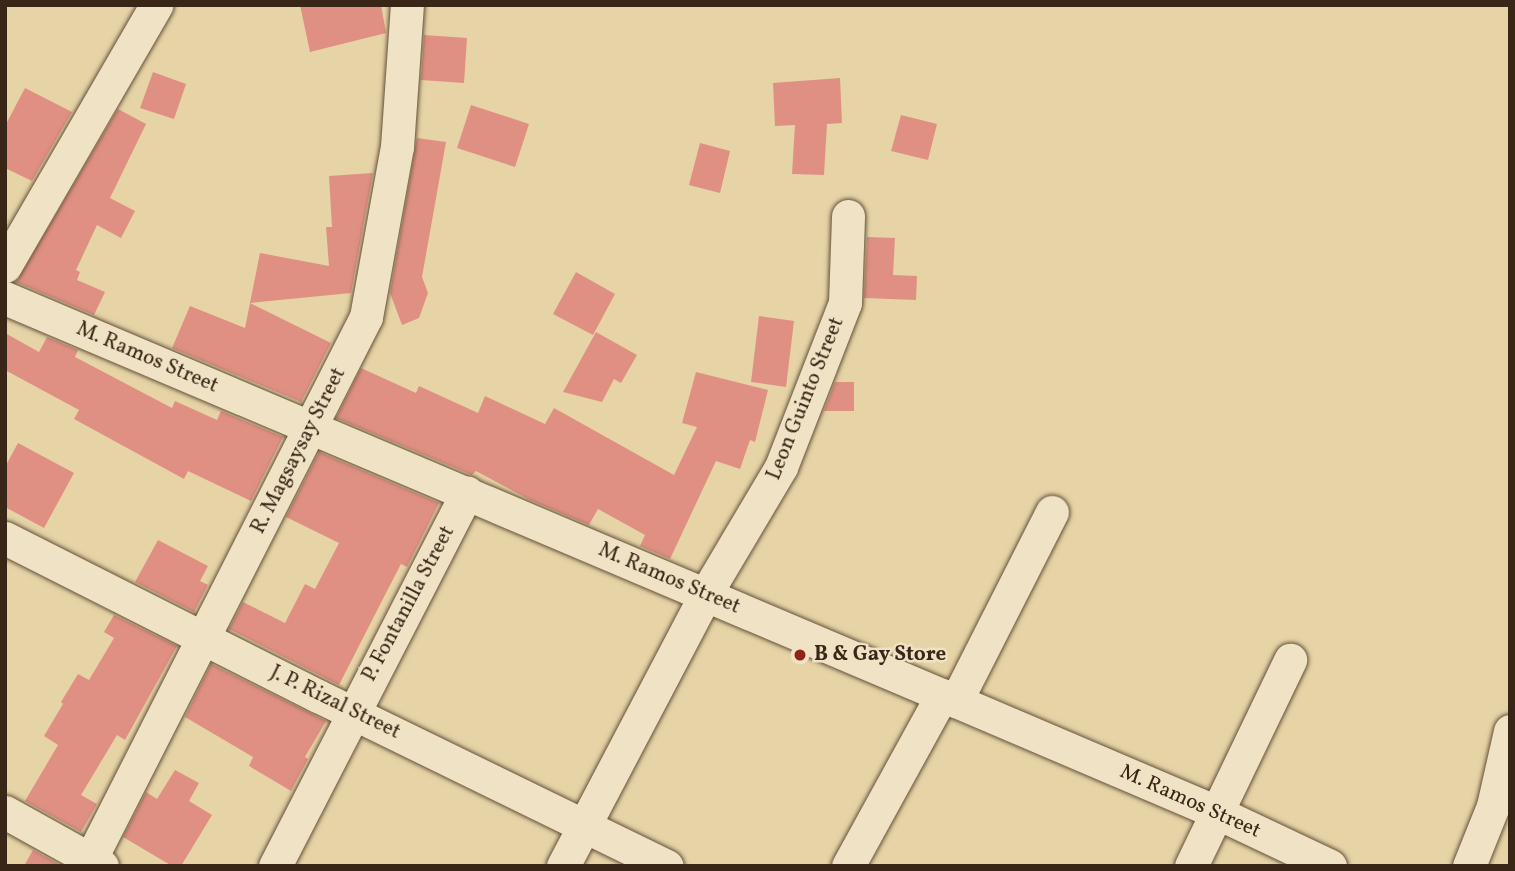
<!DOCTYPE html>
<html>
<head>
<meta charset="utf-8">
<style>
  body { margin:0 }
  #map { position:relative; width:1515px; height:871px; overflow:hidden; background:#e6d3a6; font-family:Vollkorn,serif }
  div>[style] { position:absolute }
  .building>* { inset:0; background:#e09083 }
  .roads { filter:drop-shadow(0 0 2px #65513a) drop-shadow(0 0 2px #65513a) }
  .street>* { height:33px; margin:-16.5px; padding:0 16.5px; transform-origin:16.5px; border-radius:16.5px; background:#efe2c5 }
  .dots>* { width:19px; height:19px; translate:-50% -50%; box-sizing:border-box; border:4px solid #efe2c5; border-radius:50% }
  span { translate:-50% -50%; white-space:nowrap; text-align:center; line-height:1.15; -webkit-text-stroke:5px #efe2c5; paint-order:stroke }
  .street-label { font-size:21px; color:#3a2616 }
  .poi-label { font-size:21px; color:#3a2616; font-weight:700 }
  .left { translate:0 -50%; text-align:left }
  .frame { position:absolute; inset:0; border:7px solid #3a2616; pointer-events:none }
</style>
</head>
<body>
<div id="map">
  <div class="building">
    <div style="clip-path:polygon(300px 5px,381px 5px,386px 33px,310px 52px)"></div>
    <div style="clip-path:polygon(424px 35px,467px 38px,464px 83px,421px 80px)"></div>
    <div style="clip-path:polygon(153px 72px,186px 84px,174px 119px,140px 108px)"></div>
    <div style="clip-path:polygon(840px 78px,842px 123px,827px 124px,824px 175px,792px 174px,795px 125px,775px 126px,773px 83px)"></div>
    <div style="clip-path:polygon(25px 88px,72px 112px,32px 181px,5px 168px,5px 126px)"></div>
    <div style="clip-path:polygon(471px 105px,529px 124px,515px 167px,457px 148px)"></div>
    <div style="clip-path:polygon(118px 109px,146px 124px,110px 198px,135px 211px,121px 238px,97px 225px,76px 270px,80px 272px,77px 280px,105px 292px,94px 315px,16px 282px)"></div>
    <div style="clip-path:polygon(901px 115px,937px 124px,928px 160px,891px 151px)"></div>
    <div style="clip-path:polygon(417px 138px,446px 142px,422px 277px,428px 293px,419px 318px,402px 325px,390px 293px)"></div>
    <div style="clip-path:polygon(700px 143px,730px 151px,720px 193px,689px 185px)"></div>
    <div style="clip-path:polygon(373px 173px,351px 293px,250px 303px,260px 253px,329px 266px,326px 227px,332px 227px,329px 176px)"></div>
    <div style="clip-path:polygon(867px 237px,895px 238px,893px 275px,917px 276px,916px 300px,864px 298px)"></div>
    <div style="clip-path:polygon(576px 272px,615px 294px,593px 335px,553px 314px)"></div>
    <div style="clip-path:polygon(250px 303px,331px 343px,301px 402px,172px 348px,190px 306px,245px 328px)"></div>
    <div style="clip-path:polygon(759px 316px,794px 321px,786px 387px,751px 382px)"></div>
    <div style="clip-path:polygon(596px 332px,637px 355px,621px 383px,614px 379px,602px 402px,563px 392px)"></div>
    <div style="clip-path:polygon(5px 333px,39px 352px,47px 337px,78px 350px,75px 357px,172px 408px,175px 401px,217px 420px,221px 411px,283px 437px,251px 501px,188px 471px,184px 479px,74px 419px,79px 410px,5px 370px)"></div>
    <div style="clip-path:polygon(361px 368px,416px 393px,419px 386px,478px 413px,485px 396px,545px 424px,554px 408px,674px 475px,697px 427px,682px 423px,696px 372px,768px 390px,755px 442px,750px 440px,740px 469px,716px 461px,670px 559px,640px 546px,645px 535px,598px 509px,589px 525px,530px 500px,476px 471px,472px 475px,336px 418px)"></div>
    <div style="clip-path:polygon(835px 382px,854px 382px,854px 411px,824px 411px)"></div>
    <div style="clip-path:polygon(18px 443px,74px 473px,44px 528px,5px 507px,5px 467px)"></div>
    <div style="clip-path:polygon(319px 452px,439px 503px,407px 567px,401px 564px,387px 591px,339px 685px,229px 629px,243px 602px,285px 623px,305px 584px,315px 589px,339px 543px,286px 517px)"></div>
    <div style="clip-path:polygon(158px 540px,208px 566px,200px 581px,208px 585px,194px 612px,135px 582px)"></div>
    <div style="clip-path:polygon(114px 615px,177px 646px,125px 740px,117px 735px,81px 795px,97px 804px,81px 832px,25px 801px,58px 745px,44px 736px,63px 704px,61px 702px,78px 674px,89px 680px,114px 638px,104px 632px)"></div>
    <div style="clip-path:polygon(211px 664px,326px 721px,305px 757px,308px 759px,291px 791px,249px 766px,253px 757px,185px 717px)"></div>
    <div style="clip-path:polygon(175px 770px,199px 783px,189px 801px,212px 815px,181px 866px,172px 866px,123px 837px,146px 792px,157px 799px)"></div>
    <div style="clip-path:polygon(33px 850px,62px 866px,24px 866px)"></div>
  </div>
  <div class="roads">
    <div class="street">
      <div style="left:5px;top:266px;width:302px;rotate:-59.9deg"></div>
      <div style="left:5px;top:298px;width:1033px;rotate:22.97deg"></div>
      <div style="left:956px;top:701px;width:285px;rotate:23.1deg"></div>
      <div style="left:1218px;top:813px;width:124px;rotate:25.3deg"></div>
      <div style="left:5px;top:538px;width:351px;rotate:26.8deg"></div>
      <div style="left:318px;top:696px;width:388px;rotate:26deg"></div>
      <div style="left:956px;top:701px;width:212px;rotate:-63.1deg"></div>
      <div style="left:5px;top:812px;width:111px;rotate:29.1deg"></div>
      <div style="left:87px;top:866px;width:616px;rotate:-63.06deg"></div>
      <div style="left:366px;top:317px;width:173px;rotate:-79.7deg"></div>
      <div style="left:397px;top:147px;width:142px;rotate:-86deg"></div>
      <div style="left:275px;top:866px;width:420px;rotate:-62.8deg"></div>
      <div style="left:563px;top:866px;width:306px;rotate:-62.3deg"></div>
      <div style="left:705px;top:595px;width:149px;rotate:-59.3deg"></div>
      <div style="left:781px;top:467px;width:176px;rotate:-68.7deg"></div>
      <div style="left:845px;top:303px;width:87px;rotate:-88deg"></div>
      <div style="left:848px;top:866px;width:195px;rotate:-61.2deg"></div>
      <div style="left:1191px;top:866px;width:229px;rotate:-64.3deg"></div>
      <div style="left:1469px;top:866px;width:65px;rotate:-68.2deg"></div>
      <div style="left:1493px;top:806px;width:77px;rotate:-77.2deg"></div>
    </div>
  </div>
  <div class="dots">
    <div style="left:800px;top:655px;background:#8f2418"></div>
  </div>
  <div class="street-label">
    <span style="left:147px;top:358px;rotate:23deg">M. Ramos Street</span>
    <span style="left:806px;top:399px;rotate:-68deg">Leon Guinto Street</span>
    <span style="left:299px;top:451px;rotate:-63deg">R. Magsaysay Street</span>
    <span style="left:669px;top:579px;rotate:23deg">M. Ramos Street</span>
    <span style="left:409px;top:604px;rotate:-62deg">P. Fontanilla Street</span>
    <span style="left:335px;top:703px;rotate:26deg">J. P. Rizal Street</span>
    <span style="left:1190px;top:802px;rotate:24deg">M. Ramos Street</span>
  </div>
  <div class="poi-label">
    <span class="left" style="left:814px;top:655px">B &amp; Gay Store</span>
  </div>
  <div class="frame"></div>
</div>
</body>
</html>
